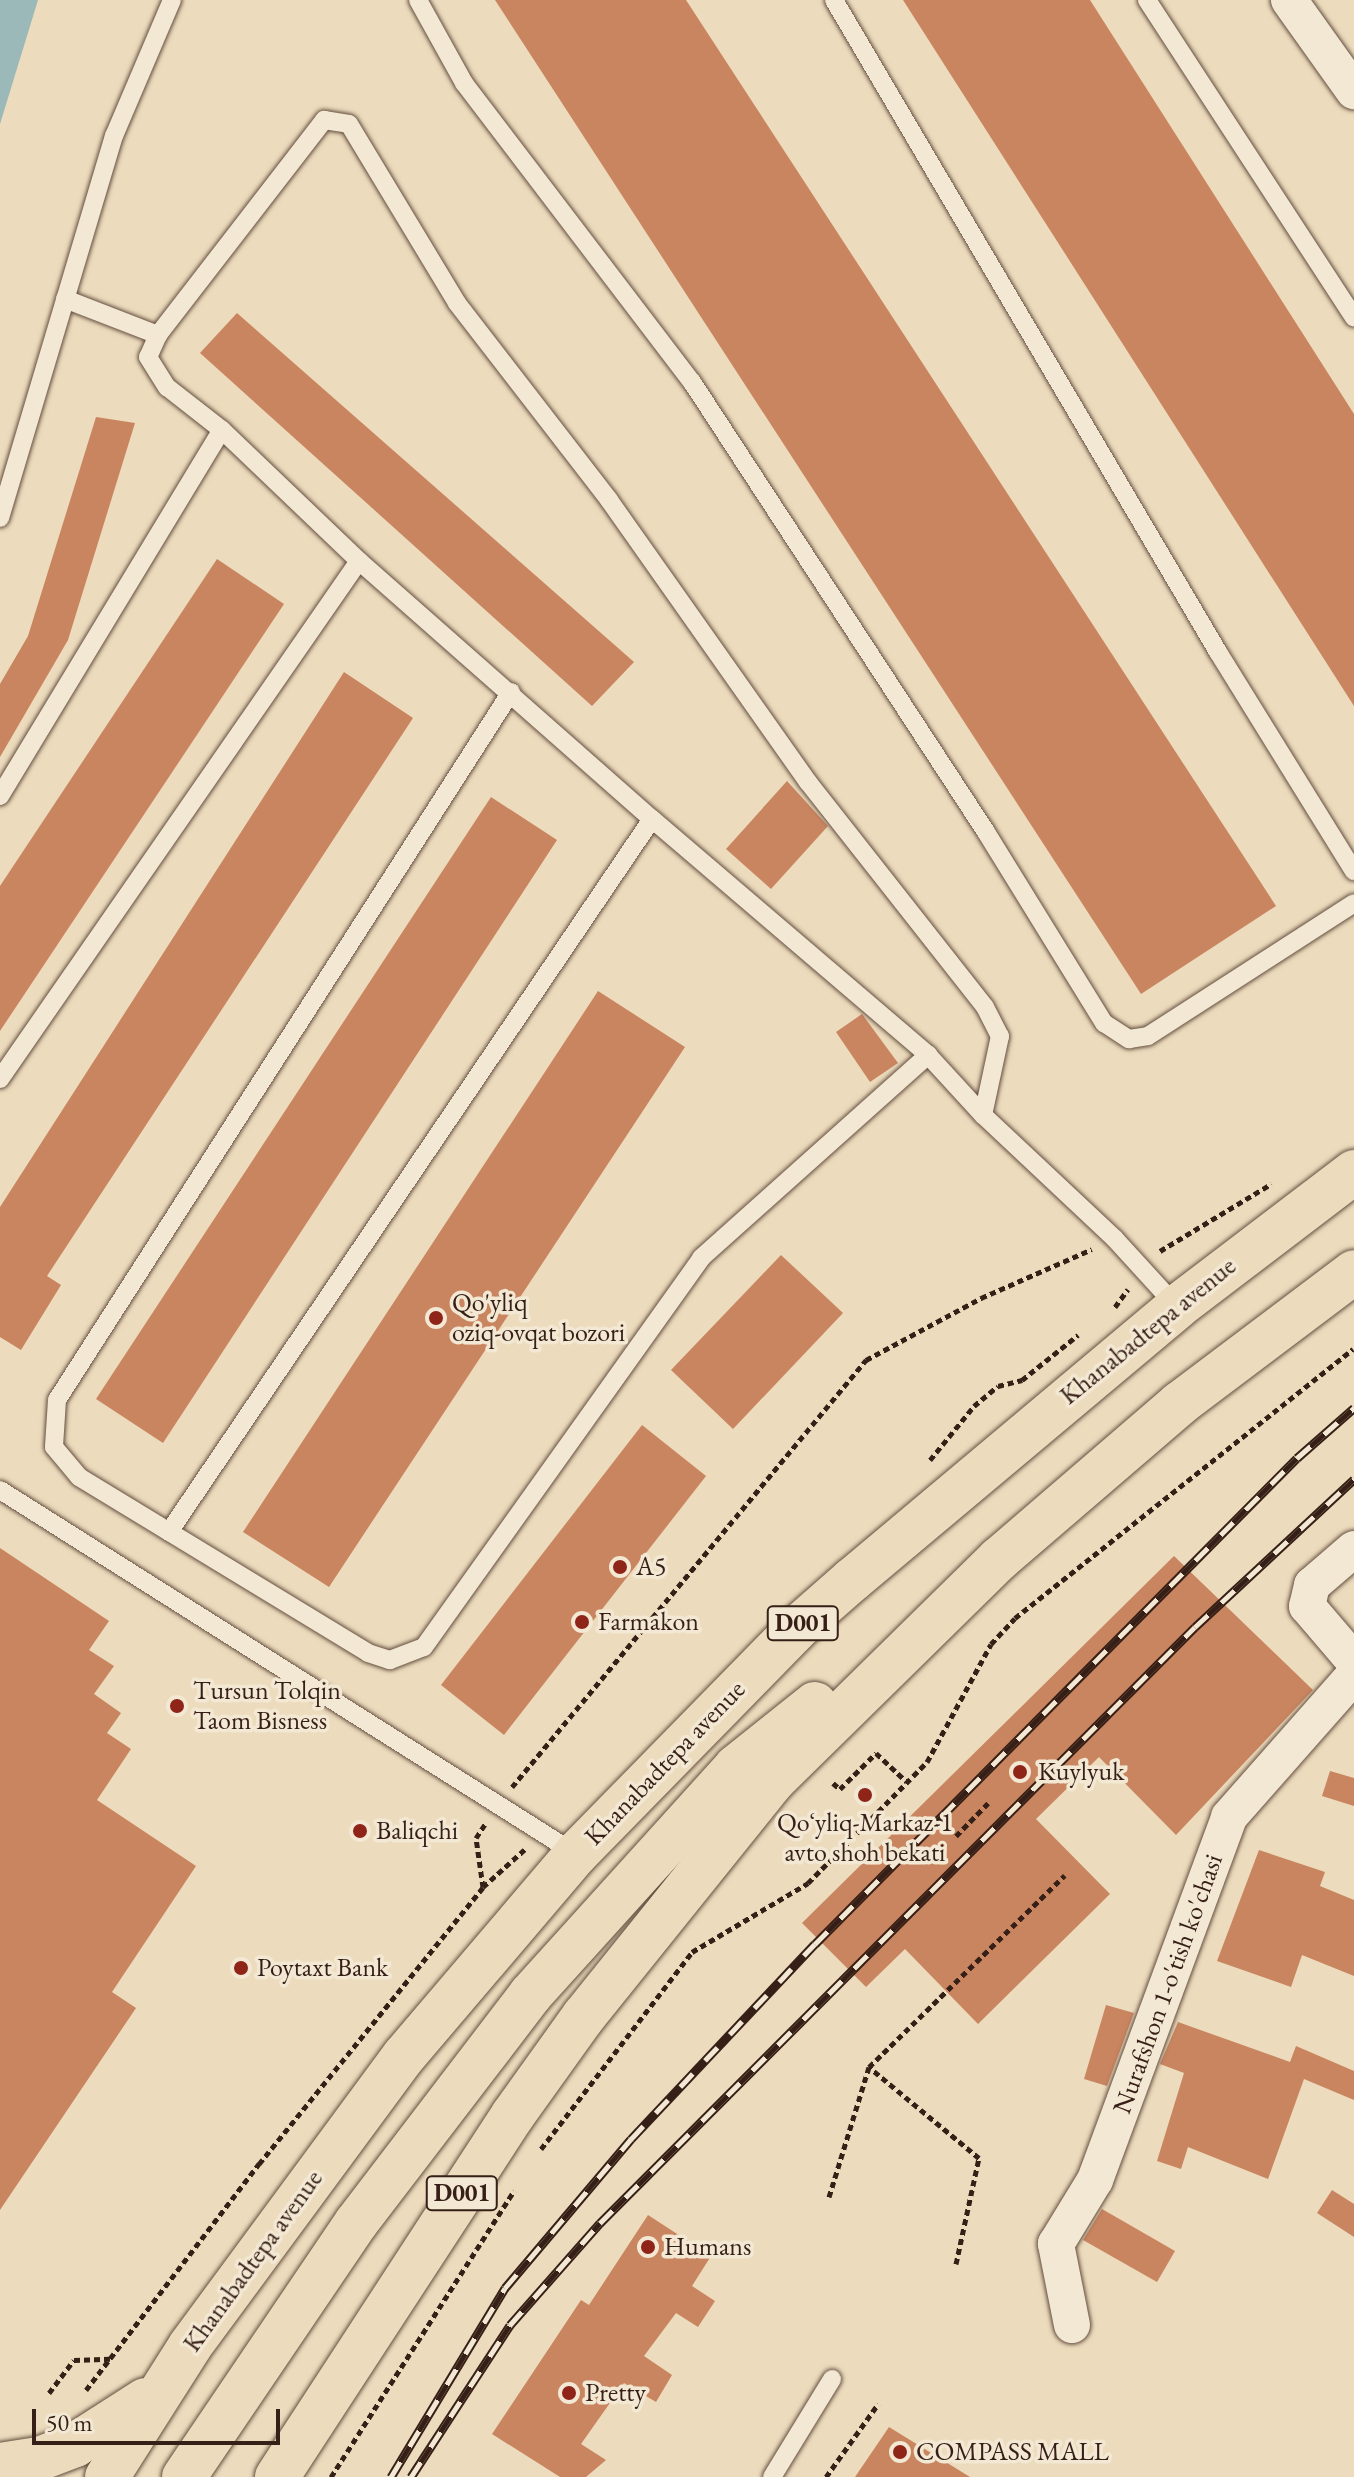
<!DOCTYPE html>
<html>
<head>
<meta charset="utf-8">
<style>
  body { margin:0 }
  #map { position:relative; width:1354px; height:2477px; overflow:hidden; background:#ecdbbc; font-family:"EB Garamond",serif }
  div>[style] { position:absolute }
  .water>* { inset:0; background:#9ab9b8 }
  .building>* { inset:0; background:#c98560 }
  .path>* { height:5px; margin-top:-2.5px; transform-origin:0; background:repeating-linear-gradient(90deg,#361f16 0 6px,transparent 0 10px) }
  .roads { filter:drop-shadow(0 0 2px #644e40) drop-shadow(0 0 2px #644e40) }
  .service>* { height:18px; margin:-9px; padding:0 9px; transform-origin:9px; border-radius:9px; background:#f3e8d3 }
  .minor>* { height:36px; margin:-18px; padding:0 18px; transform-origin:18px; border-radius:18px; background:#f3e8d3 }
  .trunk>* { height:44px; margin:-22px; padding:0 22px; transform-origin:22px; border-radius:22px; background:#ecdbbc }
  .rail>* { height:9px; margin-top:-4.5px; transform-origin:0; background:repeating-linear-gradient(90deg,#f3e8d3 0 18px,#361f16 0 36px); box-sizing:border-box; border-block:2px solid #361f16 }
  .dots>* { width:22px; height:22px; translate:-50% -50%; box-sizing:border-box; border:4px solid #f3e8d3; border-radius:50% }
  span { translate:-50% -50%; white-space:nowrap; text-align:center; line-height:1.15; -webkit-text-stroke:7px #f3e8d3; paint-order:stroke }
  .shield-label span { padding:2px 6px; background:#f3e8d3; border:2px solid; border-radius:6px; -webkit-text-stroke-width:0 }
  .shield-label { font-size:24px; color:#361f16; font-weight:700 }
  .poi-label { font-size:26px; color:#361f16 }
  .left { translate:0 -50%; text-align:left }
  .street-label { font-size:26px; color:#361f16 }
  .scale { position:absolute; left:32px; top:2409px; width:248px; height:36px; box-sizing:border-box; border:4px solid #361f16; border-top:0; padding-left:10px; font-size:24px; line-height:28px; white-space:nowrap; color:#361f16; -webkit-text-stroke:6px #f3e8d3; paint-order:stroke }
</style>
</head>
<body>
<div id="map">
  <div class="water">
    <div style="clip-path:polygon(0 0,38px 0,0 124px)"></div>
  </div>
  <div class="building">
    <div style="clip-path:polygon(495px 0,686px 0,1276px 906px,1141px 994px)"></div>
    <div style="clip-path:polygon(903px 0,1090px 0,1354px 414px,1354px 706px)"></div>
    <div style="clip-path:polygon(237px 313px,634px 662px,592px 706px,200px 353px)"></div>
    <div style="clip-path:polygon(96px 417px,135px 423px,68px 640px,0 757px,0 684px,28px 636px)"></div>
    <div style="clip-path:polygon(217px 559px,284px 604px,0 1031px,0 886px)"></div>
    <div style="clip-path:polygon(344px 672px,413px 718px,47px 1276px,61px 1285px,21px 1350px,0 1337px,0 1207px)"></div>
    <div style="clip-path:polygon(787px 781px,828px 826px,771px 889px,726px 849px)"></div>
    <div style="clip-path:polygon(491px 797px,557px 840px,163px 1443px,96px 1399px)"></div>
    <div style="clip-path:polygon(598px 991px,685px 1047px,329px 1587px,243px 1532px)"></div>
    <div style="clip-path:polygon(862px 1014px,898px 1063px,870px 1082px,836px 1032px)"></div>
    <div style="clip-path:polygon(781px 1255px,843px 1313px,733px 1429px,671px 1370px)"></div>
    <div style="clip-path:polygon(642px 1425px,706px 1476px,504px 1735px,441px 1685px)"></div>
    <div style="clip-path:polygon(0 1548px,109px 1621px,89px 1650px,114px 1666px,94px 1694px,121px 1713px,107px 1733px,131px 1749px,97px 1800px,196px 1866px,112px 1992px,136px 2008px,0 2210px)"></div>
    <div style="clip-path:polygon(1174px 1556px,1313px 1690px,1176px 1835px,1099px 1757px,1036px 1819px,1110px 1894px,978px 2024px,905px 1949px,866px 1987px,802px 1923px)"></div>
    <div style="clip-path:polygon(1330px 1771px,1354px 1778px,1354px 1806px,1322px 1796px)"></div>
    <div style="clip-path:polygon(1259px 1850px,1325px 1872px,1320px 1886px,1354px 1900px,1354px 1976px,1302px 1955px,1291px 1987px,1217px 1961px)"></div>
    <div style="clip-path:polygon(1106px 2005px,1134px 2013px,1107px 2086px,1084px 2079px)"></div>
    <div style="clip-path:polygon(1178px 2022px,1290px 2062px,1296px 2046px,1354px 2071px,1354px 2100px,1304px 2079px,1268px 2179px,1188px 2147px,1181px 2169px,1157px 2161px,1184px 2073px,1160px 2064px)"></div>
    <div style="clip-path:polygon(1332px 2190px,1354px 2204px,1354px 2237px,1317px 2213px)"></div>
    <div style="clip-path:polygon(1102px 2209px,1175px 2251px,1157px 2282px,1083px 2240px)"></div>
    <div style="clip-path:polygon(648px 2215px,711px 2256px,692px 2286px,715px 2301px,698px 2327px,676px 2313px,644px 2356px,672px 2375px,656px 2402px,624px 2383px,581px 2444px,606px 2460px,586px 2477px,560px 2477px,492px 2434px,581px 2300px,589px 2305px)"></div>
    <div style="clip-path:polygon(889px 2427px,970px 2477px,855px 2477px)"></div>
  </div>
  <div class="path">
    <div style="left:1160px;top:1251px;width:130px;rotate:-31.1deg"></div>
    <div style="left:1115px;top:1307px;width:22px;rotate:-54deg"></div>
    <div style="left:930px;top:1460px;width:70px;rotate:-50.8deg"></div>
    <div style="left:974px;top:1406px;width:31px;rotate:-40deg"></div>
    <div style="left:998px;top:1386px;width:25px;rotate:-14deg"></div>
    <div style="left:1022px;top:1380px;width:72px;rotate:-38.8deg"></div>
    <div style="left:833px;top:1783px;width:9px;rotate:41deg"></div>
    <div style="left:840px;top:1789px;width:51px;rotate:-45deg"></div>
    <div style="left:876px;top:1753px;width:42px;rotate:43.1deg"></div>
    <div style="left:512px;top:1787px;width:555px;rotate:-50.34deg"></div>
    <div style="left:866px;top:1360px;width:131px;rotate:-28.3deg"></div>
    <div style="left:981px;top:1298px;width:121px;rotate:-23.8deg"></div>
    <div style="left:956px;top:1836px;width:50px;rotate:-45.8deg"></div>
    <div style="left:483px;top:1887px;width:57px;rotate:-42.1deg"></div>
    <div style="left:541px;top:2149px;width:248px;rotate:-52.5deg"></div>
    <div style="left:692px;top:1952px;width:135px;rotate:-30.7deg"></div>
    <div style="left:808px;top:1883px;width:170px;rotate:-45.5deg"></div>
    <div style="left:927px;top:1762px;width:134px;rotate:-61.5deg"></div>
    <div style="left:991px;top:1644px;width:35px;rotate:-47deg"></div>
    <div style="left:1015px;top:1618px;width:432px;rotate:-38.5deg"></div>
    <div style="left:829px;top:2197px;width:136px;rotate:-72.9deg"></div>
    <div style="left:956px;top:2264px;width:108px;rotate:-77.8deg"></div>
    <div style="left:979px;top:2158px;width:143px;rotate:-140.4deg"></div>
    <div style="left:869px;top:2067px;width:274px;rotate:-44.4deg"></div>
    <div style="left:86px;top:2390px;width:285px;rotate:-52.6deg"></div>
    <div style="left:259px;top:2164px;width:356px;rotate:-51deg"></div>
    <div style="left:483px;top:1887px;width:49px;rotate:-98.1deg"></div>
    <div style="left:476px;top:1838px;width:17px;rotate:-57deg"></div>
    <div style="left:49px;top:2393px;width:41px;rotate:-52.9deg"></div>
    <div style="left:74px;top:2360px;width:36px;rotate:-2deg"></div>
    <div style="left:331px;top:2477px;width:340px;rotate:-57.4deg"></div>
    <div style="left:826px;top:2477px;width:90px;rotate:-54.5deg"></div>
  </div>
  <div class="roads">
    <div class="service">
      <div style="left:418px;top:0;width:95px;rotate:61deg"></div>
      <div style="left:464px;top:83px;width:376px;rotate:52.7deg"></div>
      <div style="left:692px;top:382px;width:538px;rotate:56.84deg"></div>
      <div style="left:986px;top:832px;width:225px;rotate:58.3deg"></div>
      <div style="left:1104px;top:1023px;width:30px;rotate:33deg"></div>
      <div style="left:1129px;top:1039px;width:19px;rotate:-9deg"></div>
      <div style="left:1148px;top:1036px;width:245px;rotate:-32.8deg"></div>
      <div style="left:834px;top:0;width:757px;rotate:59.5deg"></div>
      <div style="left:1218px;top:652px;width:258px;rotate:58.2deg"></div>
      <div style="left:1147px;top:0;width:379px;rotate:56.9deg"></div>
      <div style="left:65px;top:299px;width:100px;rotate:21.2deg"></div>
      <div style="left:158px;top:335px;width:272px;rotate:-52.3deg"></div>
      <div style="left:324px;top:120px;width:25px;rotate:9deg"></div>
      <div style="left:349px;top:124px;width:209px;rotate:58.9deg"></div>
      <div style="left:457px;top:303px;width:249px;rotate:52.3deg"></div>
      <div style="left:609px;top:500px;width:345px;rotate:54.8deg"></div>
      <div style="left:808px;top:782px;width:286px;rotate:51.8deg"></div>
      <div style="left:985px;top:1007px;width:33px;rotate:63deg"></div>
      <div style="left:1000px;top:1036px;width:81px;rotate:102.1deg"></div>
      <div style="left:983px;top:1115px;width:181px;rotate:43.2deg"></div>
      <div style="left:1115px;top:1239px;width:92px;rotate:47.6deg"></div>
      <div style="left:158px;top:335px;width:24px;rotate:114deg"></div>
      <div style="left:148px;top:357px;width:36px;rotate:58deg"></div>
      <div style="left:167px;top:387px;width:70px;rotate:38deg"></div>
      <div style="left:222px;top:430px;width:190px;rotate:43.7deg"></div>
      <div style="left:359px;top:561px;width:390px;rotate:41.4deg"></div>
      <div style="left:652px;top:819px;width:363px;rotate:40.5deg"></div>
      <div style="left:928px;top:1055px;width:81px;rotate:47.5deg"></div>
      <div style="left:0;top:518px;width:399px;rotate:-73.4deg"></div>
      <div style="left:114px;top:136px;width:148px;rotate:-66.9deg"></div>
      <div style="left:511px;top:692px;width:841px;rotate:122.67deg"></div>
      <div style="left:57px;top:1400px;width:47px;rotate:93.7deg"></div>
      <div style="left:54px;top:1447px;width:39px;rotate:50deg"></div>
      <div style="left:79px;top:1477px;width:338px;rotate:31.3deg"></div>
      <div style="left:368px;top:1653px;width:23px;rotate:18deg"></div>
      <div style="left:390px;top:1660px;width:36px;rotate:-21deg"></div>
      <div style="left:424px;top:1647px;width:478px;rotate:-54.5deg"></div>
      <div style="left:701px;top:1258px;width:305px;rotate:-41.8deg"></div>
      <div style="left:0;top:796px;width:428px;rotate:-58.8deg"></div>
      <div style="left:0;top:1079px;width:630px;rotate:-55.28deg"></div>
      <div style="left:0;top:1490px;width:681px;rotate:32.29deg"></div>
      <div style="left:169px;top:1532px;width:861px;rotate:-55.89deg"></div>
      <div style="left:772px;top:2477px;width:115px;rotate:-58.5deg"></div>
    </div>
    <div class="minor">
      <div style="left:1289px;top:0;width:112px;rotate:54.5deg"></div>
      <div style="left:1354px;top:1549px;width:55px;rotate:139.4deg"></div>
      <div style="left:1312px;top:1585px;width:22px;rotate:103deg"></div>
      <div style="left:1307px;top:1606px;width:72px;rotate:49.5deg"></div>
      <div style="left:1072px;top:2325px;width:83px;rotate:-101.2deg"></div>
      <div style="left:1056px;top:2244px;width:75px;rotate:-58.6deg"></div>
      <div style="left:1095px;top:2180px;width:387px;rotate:-69.7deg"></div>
      <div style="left:1229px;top:1817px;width:189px;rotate:-48.6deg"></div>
    </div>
    <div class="trunk">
      <div style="left:0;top:2465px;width:39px;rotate:-9deg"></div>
      <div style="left:39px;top:2459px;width:39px;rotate:-21deg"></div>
      <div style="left:75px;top:2445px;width:83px;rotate:-32.7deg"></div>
      <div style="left:107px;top:2477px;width:155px;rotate:-57.6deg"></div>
      <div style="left:190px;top:2346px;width:360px;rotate:-53.6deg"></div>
      <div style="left:404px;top:2056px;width:265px;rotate:-49.6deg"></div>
      <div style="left:576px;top:1854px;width:313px;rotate:-45.6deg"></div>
      <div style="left:795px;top:1630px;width:76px;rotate:-41.3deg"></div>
      <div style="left:852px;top:1580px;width:424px;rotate:-40deg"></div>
      <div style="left:1177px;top:1307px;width:223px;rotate:-37.3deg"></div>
      <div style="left:184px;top:2477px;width:307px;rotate:-55.9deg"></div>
      <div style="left:356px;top:2223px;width:288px;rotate:-52.6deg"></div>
      <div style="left:531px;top:1994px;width:306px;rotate:-47.9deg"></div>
      <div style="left:736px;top:1767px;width:101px;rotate:-38.6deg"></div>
      <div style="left:277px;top:2477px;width:432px;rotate:-56.9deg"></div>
      <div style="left:513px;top:2115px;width:122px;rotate:-54.4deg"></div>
      <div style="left:584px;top:2016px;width:302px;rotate:-51.2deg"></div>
      <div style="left:773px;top:1781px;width:317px;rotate:-44.5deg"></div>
      <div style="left:999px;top:1559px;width:238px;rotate:-40.7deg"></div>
      <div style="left:1179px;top:1404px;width:219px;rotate:-37deg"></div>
    </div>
  </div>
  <div class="rail">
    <div style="left:391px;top:2477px;width:221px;rotate:-58.9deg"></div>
    <div style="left:505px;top:2288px;width:195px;rotate:-49.8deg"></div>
    <div style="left:631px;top:2139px;width:268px;rotate:-46.7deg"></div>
    <div style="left:815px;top:1944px;width:684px;rotate:-45.24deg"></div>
    <div style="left:1297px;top:1458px;width:76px;rotate:-41.3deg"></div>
    <div style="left:411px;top:2477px;width:181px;rotate:-56.9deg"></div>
    <div style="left:510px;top:2325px;width:136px;rotate:-48.6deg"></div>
    <div style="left:600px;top:2223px;width:842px;rotate:-45.05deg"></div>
    <div style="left:1195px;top:1627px;width:217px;rotate:-42.9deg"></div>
  </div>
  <div class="dots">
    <div style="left:436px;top:1318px;background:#8f2418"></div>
    <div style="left:620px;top:1567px;background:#8f2418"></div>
    <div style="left:582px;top:1622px;background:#8f2418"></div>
    <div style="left:177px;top:1706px;background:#8f2418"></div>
    <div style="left:1020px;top:1772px;background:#8f2418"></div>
    <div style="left:865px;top:1795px;background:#8f2418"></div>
    <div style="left:360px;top:1831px;background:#8f2418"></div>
    <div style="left:241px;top:1968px;background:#8f2418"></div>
    <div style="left:648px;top:2247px;background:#8f2418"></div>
    <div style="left:569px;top:2393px;background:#8f2418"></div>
    <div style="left:900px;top:2452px;background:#8f2418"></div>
  </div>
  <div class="shield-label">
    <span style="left:803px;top:1623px">D001</span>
    <span style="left:462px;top:2193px">D001</span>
  </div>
  <div class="poi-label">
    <span class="left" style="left:452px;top:1318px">Qo'yliq<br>oziq-ovqat bozori</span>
    <span class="left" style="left:636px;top:1567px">A5</span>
    <span class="left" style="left:598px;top:1622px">Farmakon</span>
    <span class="left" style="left:193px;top:1706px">Tursun Tolqin<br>Taom Bisness</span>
    <span class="left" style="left:1038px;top:1772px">Kuylyuk</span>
    <span style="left:865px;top:1838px">Qoʻyliq-Markaz-1<br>avto shoh bekati</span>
    <span class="left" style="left:376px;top:1831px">Baliqchi</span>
    <span class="left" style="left:257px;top:1968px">Poytaxt Bank</span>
    <span class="left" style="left:664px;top:2247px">Humans</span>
    <span class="left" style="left:585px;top:2393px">Pretty</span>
    <span class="left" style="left:916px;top:2452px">COMPASS MALL</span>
  </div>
  <div class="street-label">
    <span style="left:1148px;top:1331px;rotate:-39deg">Khanabadtepa avenue</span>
    <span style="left:665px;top:1763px;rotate:-46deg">Khanabadtepa avenue</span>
    <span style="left:1168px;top:1984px;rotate:-70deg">Nurafshon 1-o'tish ko'chasi</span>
    <span style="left:253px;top:2261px;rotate:-54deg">Khanabadtepa avenue</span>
  </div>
  <div class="scale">50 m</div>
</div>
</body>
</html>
